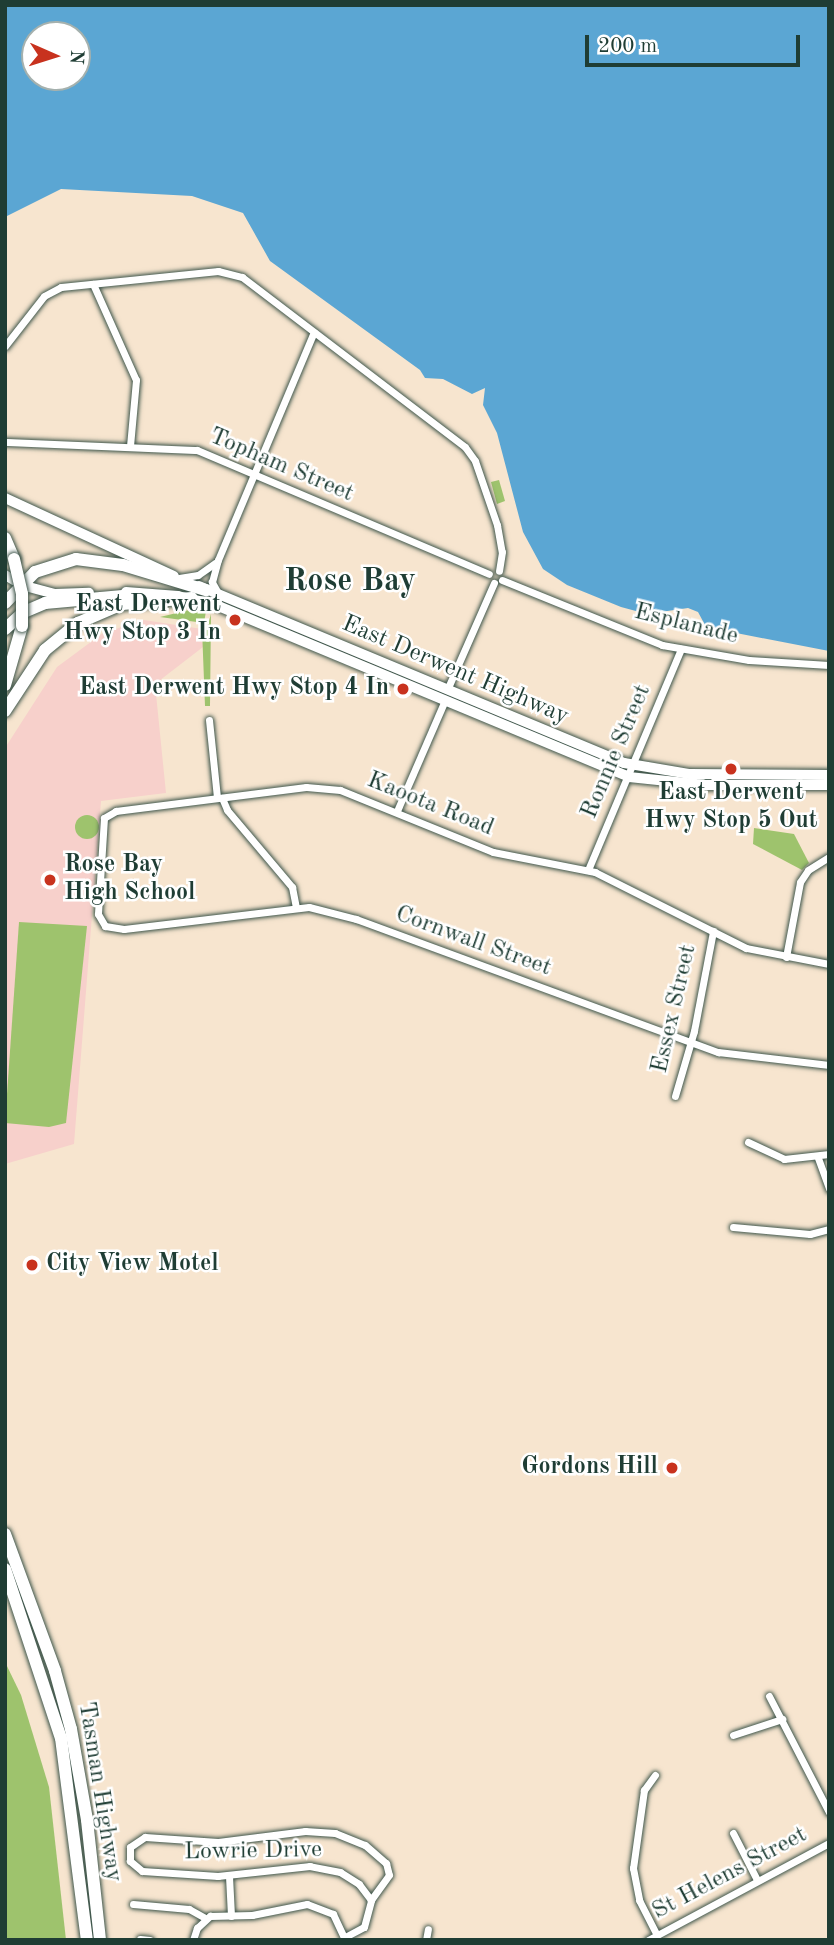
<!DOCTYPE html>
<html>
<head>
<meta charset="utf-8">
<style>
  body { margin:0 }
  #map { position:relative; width:834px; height:1945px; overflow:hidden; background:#f7e5cf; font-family:"Old Standard TT",serif }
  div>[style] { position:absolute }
  .built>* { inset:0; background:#f7d0cb }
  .green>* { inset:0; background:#9ec36d }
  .round { border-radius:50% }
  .water>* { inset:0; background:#5ba6d3 }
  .roads { filter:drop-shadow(0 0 2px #3f564b) drop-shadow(0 0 2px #3f564b) }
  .street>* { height:7px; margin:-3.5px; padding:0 3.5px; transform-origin:3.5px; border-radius:3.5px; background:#fff }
  .primary>* { height:10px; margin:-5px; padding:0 5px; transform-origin:5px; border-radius:5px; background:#fff }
  .highway>* { height:12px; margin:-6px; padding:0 6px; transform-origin:6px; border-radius:6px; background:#fff }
  .bridges { filter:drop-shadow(0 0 2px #3f564b) drop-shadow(0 0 2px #3f564b) }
  .highway-bridge>* { height:12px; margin:-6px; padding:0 6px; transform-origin:6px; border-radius:6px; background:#fff }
  .dots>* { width:19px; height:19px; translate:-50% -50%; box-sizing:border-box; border:4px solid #fff; border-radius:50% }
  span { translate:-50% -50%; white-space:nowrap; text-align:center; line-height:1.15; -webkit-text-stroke:5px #fff; paint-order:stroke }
  .street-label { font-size:24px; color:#1f3d34 }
  .poi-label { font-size:24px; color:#1f3d34; font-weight:700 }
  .right { translate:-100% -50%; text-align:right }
  .left { translate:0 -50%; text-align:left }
  .district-label { font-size:32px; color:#1f3d34; font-weight:700 }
  .frame { position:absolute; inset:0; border:7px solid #1f3d34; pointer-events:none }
  .north { position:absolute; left:21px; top:21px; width:70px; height:70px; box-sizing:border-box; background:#fff; border:2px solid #a5b1ae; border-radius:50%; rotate:93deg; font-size:19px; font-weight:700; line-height:28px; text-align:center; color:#1f3d34 }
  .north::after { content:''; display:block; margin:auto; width:24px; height:32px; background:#c8321e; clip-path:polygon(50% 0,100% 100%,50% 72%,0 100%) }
  .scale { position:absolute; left:585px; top:35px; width:215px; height:32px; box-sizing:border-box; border:4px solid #1f3d34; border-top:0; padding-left:9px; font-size:21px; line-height:24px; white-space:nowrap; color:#1f3d34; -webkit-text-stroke:5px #fff; paint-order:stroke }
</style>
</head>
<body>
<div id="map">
  <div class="built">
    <div style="clip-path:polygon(144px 620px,202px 629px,203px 647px,155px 684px,166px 793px,101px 801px,74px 1144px,5px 1164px,5px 748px,57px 667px,103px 633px)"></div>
  </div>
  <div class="green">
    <div style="clip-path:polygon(499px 480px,505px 501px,497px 504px,491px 482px)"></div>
    <div style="clip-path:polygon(189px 610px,206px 611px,204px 623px,160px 617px)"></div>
    <div style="clip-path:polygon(211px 614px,210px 706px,205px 706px,202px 629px,207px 628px)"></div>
    <div class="round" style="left:75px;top:815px;width:24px;height:24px"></div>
    <div style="clip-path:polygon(754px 828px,794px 834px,809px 863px,802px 870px,753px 844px)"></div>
    <div style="clip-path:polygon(19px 922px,87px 926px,66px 1123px,49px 1127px,5px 1123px)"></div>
    <div style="clip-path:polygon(5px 1662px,21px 1695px,49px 1787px,66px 1940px,5px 1940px)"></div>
  </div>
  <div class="water">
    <div style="clip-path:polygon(evenodd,5px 5px,829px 5px,829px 651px,726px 631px,705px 625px,698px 612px,688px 608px,647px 614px,621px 607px,567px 585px,543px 569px,523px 532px,497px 433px,483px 405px,485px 388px,472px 394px,443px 379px,425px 378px,420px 370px,270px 261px,243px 213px,192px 196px,61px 189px,5px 217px,5px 5px,35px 35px,77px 35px,77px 77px,35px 77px,35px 35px)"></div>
  </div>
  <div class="roads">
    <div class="street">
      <div style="left:93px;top:284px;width:105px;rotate:65.9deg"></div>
      <div style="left:136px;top:380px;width:66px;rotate:95.2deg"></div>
      <div style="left:5px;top:346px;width:63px;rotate:-52deg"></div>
      <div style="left:44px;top:296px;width:19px;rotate:-28deg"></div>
      <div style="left:61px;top:287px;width:158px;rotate:-5.8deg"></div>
      <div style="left:218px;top:271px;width:25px;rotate:14deg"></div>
      <div style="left:242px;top:277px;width:280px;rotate:37.3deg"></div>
      <div style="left:465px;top:447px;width:17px;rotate:54deg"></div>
      <div style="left:475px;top:461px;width:68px;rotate:71deg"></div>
      <div style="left:497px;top:525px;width:27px;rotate:80deg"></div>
      <div style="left:502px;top:552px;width:19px;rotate:99deg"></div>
      <div style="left:5px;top:442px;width:192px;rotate:2.4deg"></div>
      <div style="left:197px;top:450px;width:317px;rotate:23deg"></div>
      <div style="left:179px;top:578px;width:19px;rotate:-9deg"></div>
      <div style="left:198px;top:575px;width:21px;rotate:-35deg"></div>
      <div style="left:502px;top:580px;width:173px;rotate:22.1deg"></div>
      <div style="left:662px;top:645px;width:88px;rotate:9.8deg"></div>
      <div style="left:749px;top:660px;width:80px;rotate:3.6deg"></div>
      <div style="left:218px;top:593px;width:13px;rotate:-119deg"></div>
      <div style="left:212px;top:582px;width:23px;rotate:-75deg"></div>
      <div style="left:218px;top:560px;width:247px;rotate:-67.2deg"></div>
      <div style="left:447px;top:690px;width:117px;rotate:-66.3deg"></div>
      <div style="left:209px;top:720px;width:78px;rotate:84.1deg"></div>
      <div style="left:222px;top:798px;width:13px;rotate:67deg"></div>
      <div style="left:227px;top:810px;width:101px;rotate:49.8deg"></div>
      <div style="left:292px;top:887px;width:20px;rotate:79deg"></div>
      <div style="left:397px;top:811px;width:121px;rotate:-66.6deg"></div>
      <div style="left:588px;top:870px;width:240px;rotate:-67.2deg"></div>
      <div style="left:786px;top:957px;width:76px;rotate:-79.4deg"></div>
      <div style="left:800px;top:882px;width:14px;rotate:-56deg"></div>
      <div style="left:808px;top:870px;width:25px;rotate:-32deg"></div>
      <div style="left:829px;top:964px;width:85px;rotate:-169.1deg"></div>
      <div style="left:746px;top:948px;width:169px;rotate:-153.3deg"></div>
      <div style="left:595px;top:872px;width:104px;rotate:-168.9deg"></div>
      <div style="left:493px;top:852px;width:165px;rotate:-157.9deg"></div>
      <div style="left:340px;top:790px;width:34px;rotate:-175deg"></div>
      <div style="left:306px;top:787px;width:192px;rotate:172.8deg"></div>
      <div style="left:116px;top:811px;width:14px;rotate:150deg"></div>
      <div style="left:104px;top:818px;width:96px;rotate:93.6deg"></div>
      <div style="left:98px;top:914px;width:14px;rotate:60deg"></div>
      <div style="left:105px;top:926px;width:19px;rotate:9deg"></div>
      <div style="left:124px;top:929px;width:186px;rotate:-6.8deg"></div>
      <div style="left:309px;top:907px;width:49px;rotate:14.3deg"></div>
      <div style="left:356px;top:919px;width:386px;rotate:20.2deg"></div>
      <div style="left:718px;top:1052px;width:112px;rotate:6.7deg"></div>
      <div style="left:675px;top:1096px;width:68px;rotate:-73.7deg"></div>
      <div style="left:694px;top:1031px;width:102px;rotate:-79.2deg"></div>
      <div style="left:748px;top:1142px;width:40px;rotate:25deg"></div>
      <div style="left:784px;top:1159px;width:45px;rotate:-6.3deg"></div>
      <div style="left:818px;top:1158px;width:33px;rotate:70deg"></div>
      <div style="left:733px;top:1227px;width:77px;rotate:5.2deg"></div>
      <div style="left:810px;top:1234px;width:20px;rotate:-15deg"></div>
      <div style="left:769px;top:1696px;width:131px;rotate:62.7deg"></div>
      <div style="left:733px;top:1735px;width:52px;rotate:-18.1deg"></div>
      <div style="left:655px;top:1775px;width:19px;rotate:126deg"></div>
      <div style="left:644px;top:1790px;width:79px;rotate:98deg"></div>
      <div style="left:633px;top:1868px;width:33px;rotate:79deg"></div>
      <div style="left:639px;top:1900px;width:39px;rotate:63deg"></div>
      <div style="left:733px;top:1833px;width:53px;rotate:62.9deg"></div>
      <div style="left:229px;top:1876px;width:40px;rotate:87.1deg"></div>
      <div style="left:133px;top:1904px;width:56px;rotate:5.1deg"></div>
      <div style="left:189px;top:1909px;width:18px;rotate:29deg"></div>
      <div style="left:345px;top:1937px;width:21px;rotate:-28deg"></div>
      <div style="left:364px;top:1927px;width:28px;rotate:-75deg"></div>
      <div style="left:371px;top:1900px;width:20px;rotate:-127deg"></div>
      <div style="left:359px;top:1884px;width:22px;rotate:-148deg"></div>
      <div style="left:340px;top:1872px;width:31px;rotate:-169deg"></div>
      <div style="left:310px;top:1866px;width:93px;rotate:173.8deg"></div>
      <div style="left:218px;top:1876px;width:76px;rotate:-176.2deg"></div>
      <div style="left:142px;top:1871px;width:16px;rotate:-140deg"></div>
      <div style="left:130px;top:1861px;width:14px;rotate:-90deg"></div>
      <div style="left:130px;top:1847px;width:18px;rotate:-34deg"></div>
      <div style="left:145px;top:1837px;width:73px;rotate:3.9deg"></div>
      <div style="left:218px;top:1842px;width:88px;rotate:-7.2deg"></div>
      <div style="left:305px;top:1831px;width:30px;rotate:4deg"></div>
      <div style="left:335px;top:1833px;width:32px;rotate:22deg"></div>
      <div style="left:365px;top:1845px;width:28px;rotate:41deg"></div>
      <div style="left:386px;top:1863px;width:12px;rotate:76deg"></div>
      <div style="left:389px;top:1875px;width:31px;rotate:126deg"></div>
      <div style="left:140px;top:1939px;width:10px;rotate:6deg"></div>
      <div style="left:193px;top:1940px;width:13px;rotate:-72deg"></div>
      <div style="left:197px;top:1928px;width:18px;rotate:-43deg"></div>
      <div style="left:210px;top:1916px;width:42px;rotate:-1.4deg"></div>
      <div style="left:252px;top:1915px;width:56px;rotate:-11.3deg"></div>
      <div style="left:307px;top:1904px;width:28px;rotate:21deg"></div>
      <div style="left:333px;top:1914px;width:29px;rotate:65deg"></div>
      <div style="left:426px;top:1940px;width:11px;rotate:-80deg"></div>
      <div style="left:648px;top:1940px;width:205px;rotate:-28.2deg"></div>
    </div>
    <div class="primary">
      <div style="left:5px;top:498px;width:186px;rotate:24.8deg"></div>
      <div style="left:5px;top:575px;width:14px;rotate:30deg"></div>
      <div style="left:25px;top:586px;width:31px;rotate:15deg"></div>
      <div style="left:55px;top:594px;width:34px;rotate:-2deg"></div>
      <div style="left:199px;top:586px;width:460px;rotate:22.6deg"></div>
      <div style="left:624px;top:763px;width:67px;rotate:9.5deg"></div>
      <div style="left:690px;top:774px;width:139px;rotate:0.4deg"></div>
      <div style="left:126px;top:592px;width:52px;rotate:4.4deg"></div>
      <div style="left:178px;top:596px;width:39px;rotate:13deg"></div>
      <div style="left:216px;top:605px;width:447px;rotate:22.6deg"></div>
      <div style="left:629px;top:777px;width:77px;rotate:5.9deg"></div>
      <div style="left:706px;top:785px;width:123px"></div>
    </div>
    <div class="highway">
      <div style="left:5px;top:538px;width:23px;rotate:67deg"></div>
      <div style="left:5px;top:603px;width:43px;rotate:-45.9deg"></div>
      <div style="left:35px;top:572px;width:43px;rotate:-17.6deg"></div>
      <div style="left:76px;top:559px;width:47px;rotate:7.3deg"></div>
      <div style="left:123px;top:565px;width:87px;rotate:16.8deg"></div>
      <div style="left:5px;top:629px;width:25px;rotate:-42deg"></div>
      <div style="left:24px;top:612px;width:23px;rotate:-23deg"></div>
      <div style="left:45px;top:603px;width:89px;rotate:-5.1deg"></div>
      <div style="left:5px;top:685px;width:61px;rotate:-73.9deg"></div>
      <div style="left:5px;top:711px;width:73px;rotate:-56.7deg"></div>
      <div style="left:45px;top:650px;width:43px;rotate:-39.3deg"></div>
      <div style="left:78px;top:623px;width:48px;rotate:-23.4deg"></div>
      <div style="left:122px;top:604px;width:70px;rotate:-4.9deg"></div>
      <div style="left:5px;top:1534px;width:146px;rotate:69.9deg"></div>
      <div style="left:55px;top:1671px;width:60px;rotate:74.6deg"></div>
      <div style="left:71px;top:1729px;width:92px;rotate:80deg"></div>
      <div style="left:87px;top:1820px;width:121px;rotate:83.8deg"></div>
      <div style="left:5px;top:1569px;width:178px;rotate:71.7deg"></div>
      <div style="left:61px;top:1738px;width:204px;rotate:82.7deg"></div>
    </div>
  </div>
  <div class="bridges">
    <div class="highway-bridge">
      <div style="left:14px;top:559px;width:36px;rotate:77deg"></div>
      <div style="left:22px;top:594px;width:32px;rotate:90deg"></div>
    </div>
  </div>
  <div class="dots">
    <div style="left:235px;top:620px;background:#c8321e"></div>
    <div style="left:403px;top:689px;background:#c8321e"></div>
    <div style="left:731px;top:769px;background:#c8321e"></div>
    <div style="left:50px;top:880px;background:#c8321e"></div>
    <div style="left:32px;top:1265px;background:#c8321e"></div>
    <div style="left:672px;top:1468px;background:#c8321e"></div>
  </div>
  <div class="street-label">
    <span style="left:281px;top:466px;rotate:23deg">Topham Street</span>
    <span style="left:686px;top:625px;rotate:14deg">Esplanade</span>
    <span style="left:455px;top:671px;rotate:23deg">East Derwent Highway</span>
    <span style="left:617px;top:752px;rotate:-67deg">Ronnie Street</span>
    <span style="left:430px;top:805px;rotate:22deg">Kaoota Road</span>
    <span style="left:473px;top:942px;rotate:20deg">Cornwall Street</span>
    <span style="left:675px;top:1009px;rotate:-77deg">Essex Street</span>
    <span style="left:99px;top:1792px;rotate:81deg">Tasman Highway</span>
    <span style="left:253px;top:1852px;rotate:-1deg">Lowrie Drive</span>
    <span style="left:730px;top:1874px;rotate:-28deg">St Helens Street</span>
  </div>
  <div class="poi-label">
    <span class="right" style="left:221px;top:620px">East Derwent<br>Hwy Stop 3 In</span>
    <span class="right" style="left:389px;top:689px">East Derwent Hwy Stop 4 In</span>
    <span style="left:731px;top:808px">East Derwent<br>Hwy Stop 5 Out</span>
    <span class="left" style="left:64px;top:880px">Rose Bay<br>High School</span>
    <span class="left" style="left:46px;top:1265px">City View Motel</span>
    <span class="right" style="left:658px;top:1468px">Gordons Hill</span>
  </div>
  <div class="district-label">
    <span style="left:350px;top:582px">Rose Bay</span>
  </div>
  <div class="frame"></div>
  <div class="north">N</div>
  <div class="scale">200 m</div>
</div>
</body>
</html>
